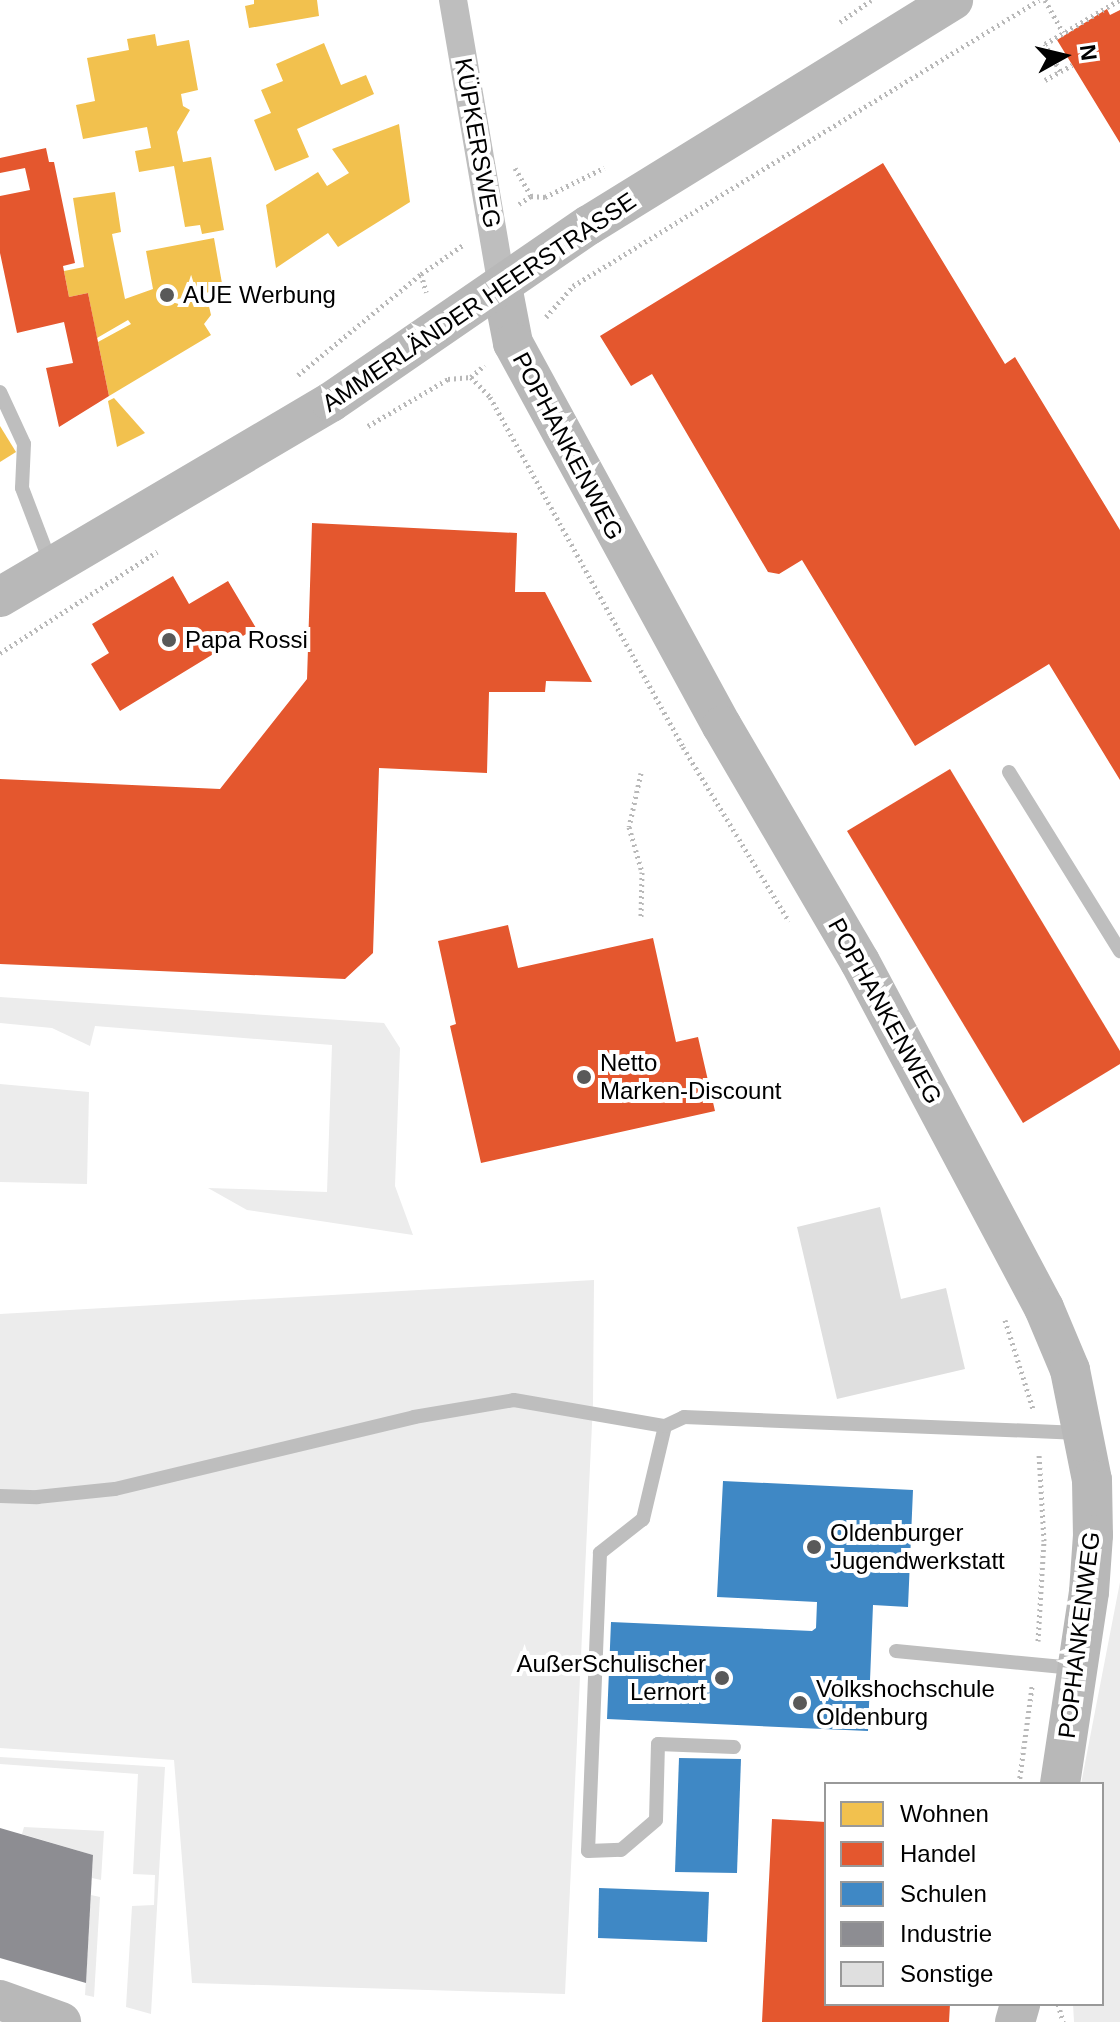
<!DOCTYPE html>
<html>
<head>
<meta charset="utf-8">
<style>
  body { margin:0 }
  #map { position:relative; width:1120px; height:2022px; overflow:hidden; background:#fff; font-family:Arial,sans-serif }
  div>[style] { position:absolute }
  .green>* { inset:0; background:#ececec }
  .homes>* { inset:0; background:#f2c14e }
  .shops>* { inset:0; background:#e4572e }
  .schools>* { inset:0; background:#3f88c5 }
  .industry>* { inset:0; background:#8d8d92 }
  .building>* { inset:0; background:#dfdfdf }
  .path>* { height:5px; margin-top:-2.5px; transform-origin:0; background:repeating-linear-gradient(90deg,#b9b9b9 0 2px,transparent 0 6px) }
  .lane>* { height:14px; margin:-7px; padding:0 7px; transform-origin:7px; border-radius:7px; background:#bebebe }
  .street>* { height:28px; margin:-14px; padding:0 14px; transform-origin:14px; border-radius:14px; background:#bebebe }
  .secondary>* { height:40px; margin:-20px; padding:0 20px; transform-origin:20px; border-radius:20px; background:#b8b8b8 }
  .dots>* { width:22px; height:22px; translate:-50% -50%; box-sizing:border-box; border:4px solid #fff; border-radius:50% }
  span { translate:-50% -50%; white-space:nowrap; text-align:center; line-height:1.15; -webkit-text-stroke:8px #fff; paint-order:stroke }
  .street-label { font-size:24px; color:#000 }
  .poi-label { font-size:24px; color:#000 }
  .left { translate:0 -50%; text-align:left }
  .right { translate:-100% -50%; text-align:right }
  .legend { position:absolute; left:824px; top:1782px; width:280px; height:224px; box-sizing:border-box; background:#fff; border:2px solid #999; margin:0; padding:10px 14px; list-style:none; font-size:24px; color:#000 }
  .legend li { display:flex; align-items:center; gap:16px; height:40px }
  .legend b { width:40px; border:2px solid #999 }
  .north { position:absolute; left:1024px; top:16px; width:80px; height:80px; -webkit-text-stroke:6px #fff; paint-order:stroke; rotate:82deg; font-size:22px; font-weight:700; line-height:32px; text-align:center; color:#000 }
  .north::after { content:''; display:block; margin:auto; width:28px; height:36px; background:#000; clip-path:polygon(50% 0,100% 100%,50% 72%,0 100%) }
</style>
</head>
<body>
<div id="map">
  <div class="green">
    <div style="clip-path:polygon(0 997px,384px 1023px,400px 1048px,395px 1186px,413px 1235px,247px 1210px,208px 1188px,327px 1192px,332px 1045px,95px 1026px,90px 1046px,52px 1028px,0 1023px)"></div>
    <div style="clip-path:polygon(0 1084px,89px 1092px,87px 1184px,0 1182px)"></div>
    <div style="clip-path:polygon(594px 1280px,593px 1403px,565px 1994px,192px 1983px,174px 1760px,0 1748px,0 1314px)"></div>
    <div style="clip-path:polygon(1120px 1582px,1120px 2022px,1074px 2022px,1073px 2004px,1102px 2004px,1102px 1784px,1081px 1784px)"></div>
    <div style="clip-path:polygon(0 1757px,165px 1767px,151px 2014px,126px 2007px,132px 1906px,154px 1905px,155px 1875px,133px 1874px,138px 1774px,0 1764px)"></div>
    <div style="clip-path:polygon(24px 1827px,104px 1831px,101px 1880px,92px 1878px,93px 1855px,22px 1834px)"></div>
    <div style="clip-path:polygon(91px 1895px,100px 1897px,94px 1997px,85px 1995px)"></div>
  </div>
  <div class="homes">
    <div style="clip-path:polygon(254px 0,317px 0,319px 16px,249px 28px,245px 6px,254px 4px)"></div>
    <div style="clip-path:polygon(155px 34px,157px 46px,189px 40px,198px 90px,181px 94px,183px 106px,190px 110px,177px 132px,183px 162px,211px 157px,224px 230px,202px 234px,200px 225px,185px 227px,174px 166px,139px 172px,135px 151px,151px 148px,147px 127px,83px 139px,76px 105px,95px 101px,87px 58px,129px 50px,127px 39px)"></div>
    <div style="clip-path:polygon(324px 43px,341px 85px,366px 75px,374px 94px,297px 129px,309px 157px,275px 171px,254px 120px,271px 113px,261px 90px,283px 81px,276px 64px)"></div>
    <div style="clip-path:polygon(399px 124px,410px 202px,338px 247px,328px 233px,276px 268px,266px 205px,318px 172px,327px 186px,349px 173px,332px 149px)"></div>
    <div style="clip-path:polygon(115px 192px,121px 232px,112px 234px,125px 299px,153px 289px,146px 251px,214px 238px,223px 289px,169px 301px,185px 306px,197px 297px,208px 302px,211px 315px,204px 324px,211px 335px,109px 396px,98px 342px,131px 324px,128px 320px,97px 338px,88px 293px,69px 297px,64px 271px,84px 267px,73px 198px)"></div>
    <div style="clip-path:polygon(114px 398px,145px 433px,117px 447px,108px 401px)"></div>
    <div style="clip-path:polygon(0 426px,16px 452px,0 462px)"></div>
  </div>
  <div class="shops">
    <div style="clip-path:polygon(1107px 9px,1110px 15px,1120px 10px,1120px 143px,1057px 40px)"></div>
    <div style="clip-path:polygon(46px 148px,49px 162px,54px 162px,75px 263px,63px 266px,69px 297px,88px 293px,109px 396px,59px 427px,46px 368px,73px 363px,64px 322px,17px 333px,0 253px,0 196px,30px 190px,25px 168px,0 173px,0 158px)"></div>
    <div style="clip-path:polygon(883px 163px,1005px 364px,1015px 357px,1120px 530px,1120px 780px,1049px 664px,915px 746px,802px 560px,779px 574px,768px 572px,652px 374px,631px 386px,600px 336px)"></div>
    <div style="clip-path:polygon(312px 523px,517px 533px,515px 592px,545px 592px,592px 682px,546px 681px,545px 692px,489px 692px,487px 773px,379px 768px,373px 953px,345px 979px,0 964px,0 779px,220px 789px,307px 679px)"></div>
    <div style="clip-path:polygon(173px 576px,189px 604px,228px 581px,256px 628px,120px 711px,91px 664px,109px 653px,92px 624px)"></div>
    <div style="clip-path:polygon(950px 769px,1120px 1051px,1120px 1064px,1023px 1123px,847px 831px)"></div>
    <div style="clip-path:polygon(508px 925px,518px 968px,653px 938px,676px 1042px,698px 1037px,715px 1111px,481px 1163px,450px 1026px,456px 1024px,438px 941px)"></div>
    <div style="clip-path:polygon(772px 1819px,826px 1822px,826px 2004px,950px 2004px,949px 2022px,762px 2022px)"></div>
  </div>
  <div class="schools">
    <div style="clip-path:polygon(723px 1481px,913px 1490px,908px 1607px,873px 1605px,868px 1731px,607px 1719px,611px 1622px,812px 1631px,816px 1628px,817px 1602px,717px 1597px)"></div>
    <div style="clip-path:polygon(679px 1758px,741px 1759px,737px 1873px,675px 1872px)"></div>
    <div style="clip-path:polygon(599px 1888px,709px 1892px,707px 1942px,598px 1938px)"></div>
  </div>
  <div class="industry">
    <div style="clip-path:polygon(0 1828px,93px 1855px,86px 1983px,0 1958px)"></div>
  </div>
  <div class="building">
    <div style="clip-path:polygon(880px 1207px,901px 1299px,946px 1288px,965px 1369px,837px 1399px,797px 1227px)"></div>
  </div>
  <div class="path">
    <div style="left:1045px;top:0;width:37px;rotate:61deg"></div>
    <div style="left:840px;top:22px;width:38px;rotate:-35deg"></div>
    <div style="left:1060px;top:71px;width:31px;rotate:-119deg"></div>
    <div style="left:1045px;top:44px;width:86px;rotate:-30.7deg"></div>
    <div style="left:1045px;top:80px;width:31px;rotate:-29deg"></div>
    <div style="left:515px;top:168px;width:32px;rotate:60deg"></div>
    <div style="left:519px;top:204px;width:14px;rotate:-34deg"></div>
    <div style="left:531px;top:196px;width:14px;rotate:4deg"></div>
    <div style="left:545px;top:197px;width:66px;rotate:-26.2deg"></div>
    <div style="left:421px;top:274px;width:19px;rotate:74deg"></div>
    <div style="left:546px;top:317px;width:41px;rotate:-48.9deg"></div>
    <div style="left:573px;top:286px;width:547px;rotate:-31.54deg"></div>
    <div style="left:298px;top:375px;width:159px;rotate:-39.4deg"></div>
    <div style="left:421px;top:274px;width:51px;rotate:-34.6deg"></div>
    <div style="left:471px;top:377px;width:28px;rotate:46deg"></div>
    <div style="left:490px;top:397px;width:400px;rotate:61.1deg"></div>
    <div style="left:683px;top:747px;width:204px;rotate:58.7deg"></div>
    <div style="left:368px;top:426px;width:93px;rotate:-30.4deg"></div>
    <div style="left:448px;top:379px;width:23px;rotate:-5deg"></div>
    <div style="left:471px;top:377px;width:18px;rotate:-41deg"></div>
    <div style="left:0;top:653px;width:187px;rotate:-32.8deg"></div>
    <div style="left:641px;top:773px;width:55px;rotate:102.5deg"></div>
    <div style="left:629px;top:827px;width:47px;rotate:73.9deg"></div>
    <div style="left:642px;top:872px;width:45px;rotate:91.3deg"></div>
    <div style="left:1005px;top:1320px;width:93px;rotate:72.5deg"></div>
    <div style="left:1038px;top:1641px;width:100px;rotate:-86.6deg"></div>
    <div style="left:1044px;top:1541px;width:86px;rotate:-93.3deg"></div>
    <div style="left:1019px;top:1784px;width:99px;rotate:-82.4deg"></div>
    <div style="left:1058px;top:2004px;width:19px;rotate:74deg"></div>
  </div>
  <div class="lane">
    <div style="left:0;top:392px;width:57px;rotate:65.2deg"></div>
    <div style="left:24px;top:444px;width:44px;rotate:92.6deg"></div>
    <div style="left:22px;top:488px;width:81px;rotate:69.1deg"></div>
    <div style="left:1009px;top:772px;width:211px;rotate:58.2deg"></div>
    <div style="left:665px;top:1426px;width:96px;rotate:103.3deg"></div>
    <div style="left:643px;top:1519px;width:55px;rotate:141.7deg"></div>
    <div style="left:600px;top:1553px;width:298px;rotate:92.3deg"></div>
    <div style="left:588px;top:1851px;width:33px;rotate:-2deg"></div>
    <div style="left:621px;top:1850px;width:46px;rotate:-40.6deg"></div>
    <div style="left:656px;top:1820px;width:76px;rotate:-88.5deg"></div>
    <div style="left:658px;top:1744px;width:76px;rotate:2.3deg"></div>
    <div style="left:0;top:1496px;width:37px;rotate:2deg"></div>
    <div style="left:37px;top:1497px;width:78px;rotate:-5.9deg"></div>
    <div style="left:115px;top:1489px;width:308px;rotate:-13.5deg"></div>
    <div style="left:414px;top:1417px;width:101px;rotate:-9.6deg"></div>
    <div style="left:514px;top:1400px;width:153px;rotate:9.8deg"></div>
    <div style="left:665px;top:1426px;width:21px;rotate:-25deg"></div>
    <div style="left:684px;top:1417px;width:396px;rotate:2.3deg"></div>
    <div style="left:896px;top:1651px;width:178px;rotate:5.5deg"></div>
  </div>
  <div class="street">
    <div style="left:453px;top:0;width:290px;rotate:80.3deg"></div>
  </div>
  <div class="secondary">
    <div style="left:502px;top:286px;width:58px;rotate:79.1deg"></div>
    <div style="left:513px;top:343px;width:436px;rotate:61.4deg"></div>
    <div style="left:722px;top:726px;width:273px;rotate:59.7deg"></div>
    <div style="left:860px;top:962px;width:392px;rotate:62deg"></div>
    <div style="left:1044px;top:1308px;width:67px;rotate:67.2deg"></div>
    <div style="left:1070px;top:1370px;width:112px;rotate:78.7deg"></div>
    <div style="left:1092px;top:1480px;width:55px;rotate:89deg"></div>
    <div style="left:1093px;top:1535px;width:57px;rotate:94deg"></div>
    <div style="left:1089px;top:1592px;width:194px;rotate:98.6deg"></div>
    <div style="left:0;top:597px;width:384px;rotate:-30.5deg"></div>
    <div style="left:331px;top:402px;width:313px;rotate:-34.5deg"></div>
    <div style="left:589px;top:225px;width:428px;rotate:-31.7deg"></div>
    <div style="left:0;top:2000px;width:65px;rotate:19.8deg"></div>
    <div style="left:1015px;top:2022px;width:19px;rotate:-74deg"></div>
  </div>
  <div class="dots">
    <div style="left:167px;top:295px;background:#595959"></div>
    <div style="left:169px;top:640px;background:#595959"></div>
    <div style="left:584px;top:1077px;background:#595959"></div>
    <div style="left:814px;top:1547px;background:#595959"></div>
    <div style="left:722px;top:1678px;background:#595959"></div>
    <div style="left:800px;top:1703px;background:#595959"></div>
  </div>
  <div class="street-label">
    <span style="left:478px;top:143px;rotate:80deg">KÜPKERSWEG</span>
    <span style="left:479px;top:302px;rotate:-34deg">AMMERLÄNDER HEERSTRASSE</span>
    <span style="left:568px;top:446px;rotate:62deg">POPHANKENWEG</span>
    <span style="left:885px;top:1011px;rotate:61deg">POPHANKENWEG</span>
    <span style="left:1079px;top:1635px;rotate:-83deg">POPHANKENWEG</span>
  </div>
  <div class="poi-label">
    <span class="left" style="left:183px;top:295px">AUE Werbung</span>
    <span class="left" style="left:185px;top:640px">Papa Rossi</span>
    <span class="left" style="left:600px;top:1077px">Netto<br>Marken-Discount</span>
    <span class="left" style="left:830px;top:1547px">Oldenburger<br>Jugendwerkstatt</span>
    <span class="right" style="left:706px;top:1678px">AußerSchulischer<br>Lernort</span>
    <span class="left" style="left:816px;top:1703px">Volkshochschule<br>Oldenburg</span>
  </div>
  <ul class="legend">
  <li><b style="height:22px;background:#f2c14e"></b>Wohnen</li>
  <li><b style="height:22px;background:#e4572e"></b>Handel</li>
  <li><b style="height:22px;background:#3f88c5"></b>Schulen</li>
  <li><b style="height:22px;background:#8d8d92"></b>Industrie</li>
  <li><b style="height:22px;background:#dfdfdf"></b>Sonstige</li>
  </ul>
  <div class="north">N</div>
</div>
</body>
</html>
